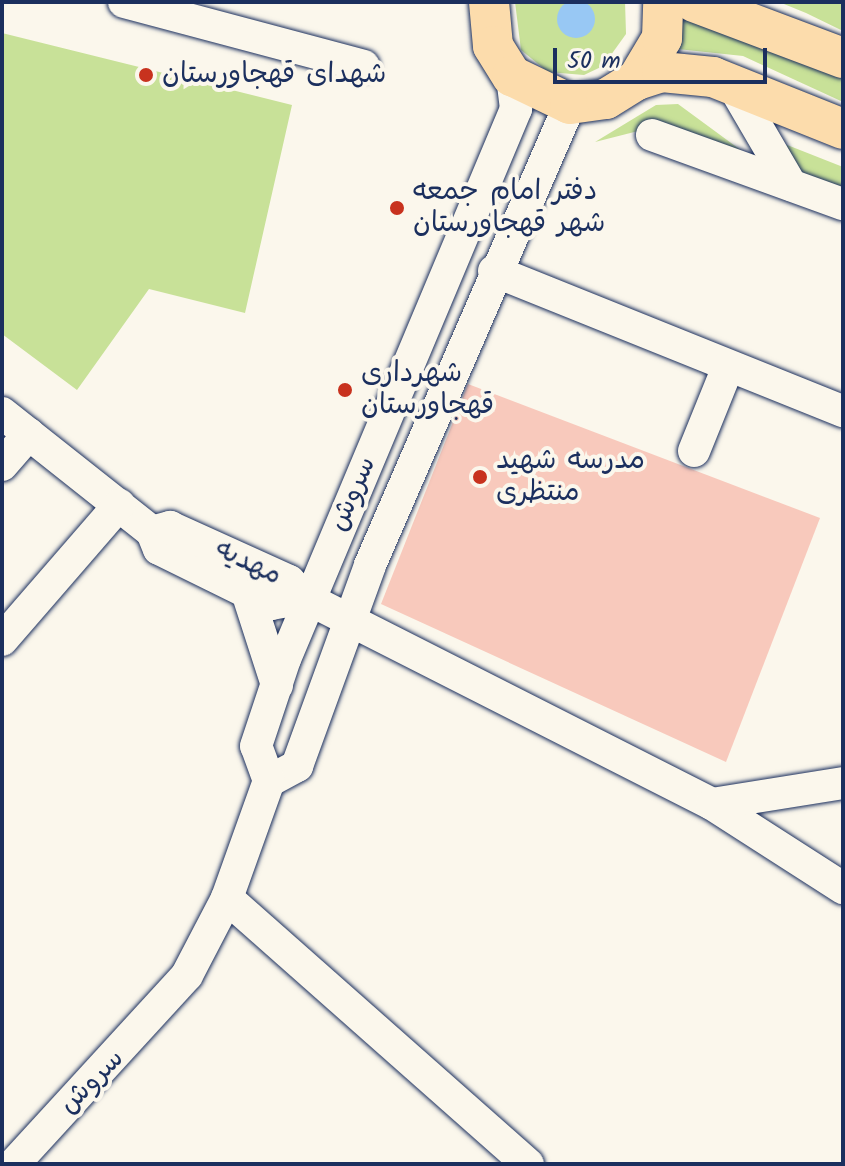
<!DOCTYPE html>
<html>
<head>
<meta charset="utf-8">
<style>
  body { margin:0 }
  #map { position:relative; width:845px; height:1166px; overflow:hidden; background:#fbf7ec; font-family:Kalam,"Playpen Sans Arabic",sans-serif }
  div>[style] { position:absolute }
  .green>* { inset:0; background:#c8e198 }
  .water>* { inset:0; background:#98c8f4 }
  .round { border-radius:50% }
  .building>* { inset:0; background:#f8c9bc }
  .roads { filter:drop-shadow(0 0 2px #1b2f5e) drop-shadow(0 0 2px #1b2f5e) }
  .minor>* { height:32px; margin:-16px; padding:0 16px; transform-origin:16px; border-radius:16px; background:#fbf7ec }
  .major>* { height:40px; margin:-20px; padding:0 20px; transform-origin:20px; border-radius:20px; background:#fcdcac }
  .dots>* { width:22px; height:22px; translate:-50% -50%; box-sizing:border-box; border:4px solid #fbf7ec; border-radius:50% }
  span { translate:-50% -50%; white-space:nowrap; text-align:center; line-height:1.15; -webkit-text-stroke:8px #fbf7ec; paint-order:stroke }
  .poi-label { font-size:28px; color:#1b2f5e }
  .left { translate:0 -50%; text-align:left }
  .street-label { font-size:28px; color:#1b2f5e }
  .frame { position:absolute; inset:0; border:4px solid #1b2f5e; pointer-events:none }
  .scale { position:absolute; left:553px; top:48px; width:214px; height:36px; box-sizing:border-box; border:4px solid #1b2f5e; border-top:0; padding-left:10px; font-size:24px; line-height:28px; white-space:nowrap; color:#1b2f5e; -webkit-text-stroke:6px #fbf7ec; paint-order:stroke }
</style>
</head>
<body>
<div id="map">
  <div class="green">
    <div style="clip-path:polygon(515px 2px,625px 2px,626px 34px,603px 66px,584px 75px,548px 72px,521px 50px)"></div>
    <div style="clip-path:polygon(672px 2px,843px 74px,843px 102px,743px 56px,668px 48px)"></div>
    <div style="clip-path:polygon(779px 2px,843px 2px,843px 31px,806px 13px)"></div>
    <div style="clip-path:polygon(2px 33px,292px 105px,245px 313px,149px 289px,77px 390px,2px 334px)"></div>
    <div style="clip-path:polygon(678px 104px,742px 151px,650px 128px,595px 142px,656px 105px)"></div>
    <div style="clip-path:polygon(772px 139px,843px 167px,843px 196px,809px 184px)"></div>
  </div>
  <div class="water">
    <div class="round" style="left:557px;top:0;width:38px;height:38px"></div>
  </div>
  <div class="building">
    <div style="clip-path:polygon(468px 384px,820px 518px,726px 762px,381px 604px)"></div>
  </div>
  <div class="roads">
    <div class="minor">
      <div style="left:124px;top:2px;width:248px;rotate:14.9deg"></div>
      <div style="left:732px;top:84px;width:117px;rotate:59.7deg"></div>
      <div style="left:652px;top:135px;width:203px;rotate:19.9deg"></div>
      <div style="left:494px;top:271px;width:376px;rotate:21.9deg"></div>
      <div style="left:2px;top:413px;width:191px;rotate:38.4deg"></div>
      <div style="left:152px;top:532px;width:18px;rotate:68deg"></div>
      <div style="left:159px;top:549px;width:125px;rotate:26.2deg"></div>
      <div style="left:271px;top:604px;width:36px;rotate:-10deg"></div>
      <div style="left:694px;top:451px;width:91px;rotate:-68deg"></div>
      <div style="left:2px;top:465px;width:41px;rotate:-48.9deg"></div>
      <div style="left:152px;top:532px;width:19px;rotate:-16deg"></div>
      <div style="left:170px;top:527px;width:131px;rotate:24.4deg"></div>
      <div style="left:289px;top:581px;width:24px;rotate:45deg"></div>
      <div style="left:306px;top:598px;width:455px;rotate:26.9deg"></div>
      <div style="left:712px;top:804px;width:156px;rotate:32.7deg"></div>
      <div style="left:247px;top:592px;width:98px;rotate:72.1deg"></div>
      <div style="left:2px;top:640px;width:179px;rotate:-49.1deg"></div>
      <div style="left:269px;top:781px;width:32px;rotate:-28deg"></div>
      <div style="left:297px;top:766px;width:214px;rotate:-70deg"></div>
      <div style="left:370px;top:565px;width:503px;rotate:-66.55deg"></div>
      <div style="left:712px;top:804px;width:133px;rotate:-9.1deg"></div>
      <div style="left:227px;top:898px;width:402px;rotate:41.5deg"></div>
      <div style="left:14px;top:1164px;width:256px;rotate:-47.5deg"></div>
      <div style="left:187px;top:975px;width:87px;rotate:-62.5deg"></div>
      <div style="left:227px;top:898px;width:124px;rotate:-70.3deg"></div>
      <div style="left:269px;top:781px;width:37px;rotate:-110deg"></div>
      <div style="left:256px;top:746px;width:92px;rotate:-71.6deg"></div>
      <div style="left:285px;top:659px;width:597px;rotate:-67.22deg"></div>
      <div style="left:516px;top:109px;width:33px;rotate:-97deg"></div>
    </div>
    <div class="major">
      <div style="left:489px;top:2px;width:44px;rotate:84.8deg"></div>
      <div style="left:493px;top:46px;width:36px;rotate:58deg"></div>
      <div style="left:512px;top:76px;width:64px;rotate:25.8deg"></div>
      <div style="left:570px;top:104px;width:36px;rotate:-8deg"></div>
      <div style="left:606px;top:99px;width:36px;rotate:-32deg"></div>
      <div style="left:637px;top:80px;width:49px;rotate:-59.2deg"></div>
      <div style="left:662px;top:38px;width:36px;rotate:-88deg"></div>
      <div style="left:694px;top:2px;width:159px;rotate:20.6deg"></div>
      <div style="left:637px;top:80px;width:26px;rotate:-18deg"></div>
      <div style="left:662px;top:72px;width:51px;rotate:5.6deg"></div>
      <div style="left:713px;top:77px;width:140px;rotate:21.8deg"></div>
    </div>
  </div>
  <div class="dots">
    <div style="left:146px;top:75px;background:#c8321e"></div>
    <div style="left:397px;top:208px;background:#c8321e"></div>
    <div style="left:345px;top:390px;background:#c8321e"></div>
    <div style="left:480px;top:477px;background:#c8321e"></div>
  </div>
  <div class="poi-label">
    <span class="left" style="left:162px;top:75px">شهدای قهجاورستان</span>
    <span class="left" style="left:413px;top:208px">دفتر امام جمعه<br>شهر قهجاورستان</span>
    <span class="left" style="left:361px;top:390px">شهرداری<br>قهجاورستان</span>
    <span class="left" style="left:496px;top:477px">مدرسه شهید<br>منتظری</span>
  </div>
  <div class="street-label">
    <span style="left:353px;top:494px;rotate:-66deg">سروش</span>
    <span style="left:248px;top:563px;rotate:26deg">مهدیه</span>
    <span style="left:92px;top:1082px;rotate:-45deg">سروش</span>
  </div>
  <div class="frame"></div>
  <div class="scale">50 m</div>
</div>
</body>
</html>
